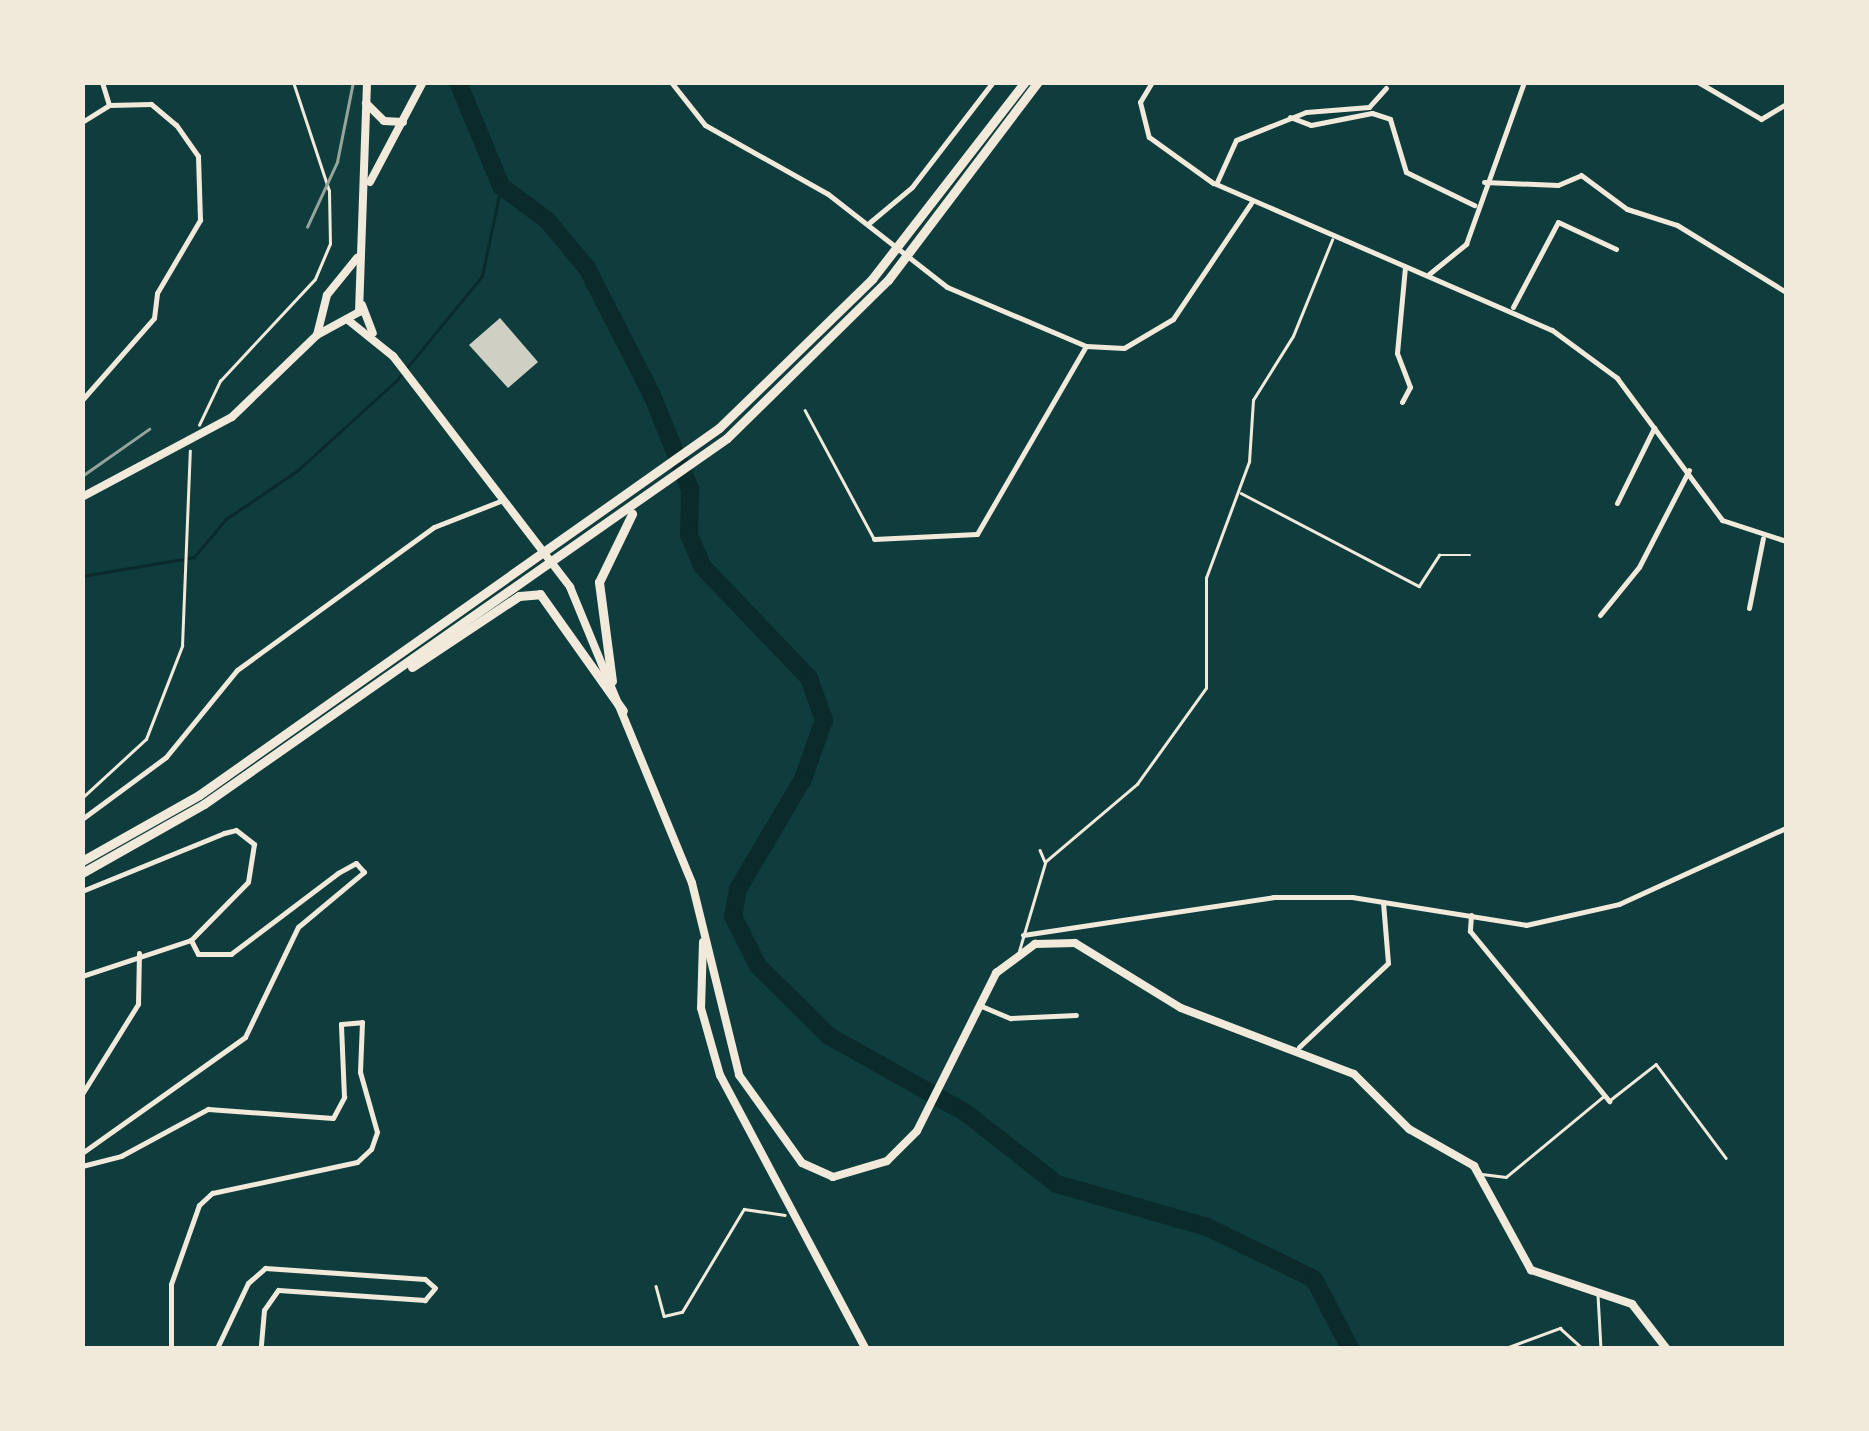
<!DOCTYPE html>
<html>
<head>
<meta charset="utf-8">
<style>
  body { margin:0 }
  #map { position:relative; width:1869px; height:1431px; overflow:hidden; background:#0f3d3e; font-family:"Space Grotesk",sans-serif }
  div>[style] { position:absolute }
  .stream>* { height:2.5px; margin:-1.25px; padding:0 1.25px; transform-origin:1.25px; border-radius:1.25px; background:#0a2a2b }
  .river>* { height:18px; margin:-9px; padding:0 9px; transform-origin:9px; border-radius:9px; background:#0a2a2b }
  .building>* { inset:0; background:#cfcfc3 }
  .path>* { height:2.5px; margin:-1.25px; padding:0 1.25px; transform-origin:1.25px; border-radius:1.25px; background:#f1e9da }
  .service>* { height:2.5px; margin:-1.25px; padding:0 1.25px; transform-origin:1.25px; border-radius:1.25px; background:#f1e9da }
  .minor>* { height:5px; margin:-2.5px; padding:0 2.5px; transform-origin:2.5px; border-radius:2.5px; background:#f1e9da }
  .secondary>* { height:8px; margin:-4px; padding:0 4px; transform-origin:4px; border-radius:4px; background:#f1e9da }
  .primary>* { height:8px; margin:-4px; padding:0 4px; transform-origin:4px; border-radius:4px; background:#f1e9da }
  .motorway>* { height:9px; margin:-4.5px; padding:0 4.5px; transform-origin:4.5px; border-radius:4.5px; background:#f1e9da }
  .rail>* { height:2.5px; margin:-1.25px; padding:0 1.25px; transform-origin:1.25px; border-radius:1.25px; background:#97a49c }
  span { translate:-50% -50%; white-space:nowrap; text-align:center; line-height:1.15; -webkit-text-stroke:9px #f1e9da; paint-order:stroke }
  .frame { position:absolute; inset:0; border:85px solid #f1e9da; pointer-events:none }
</style>
</head>
<body>
<div id="map">
  <div class="stream">
    <div style="left:82px;top:576px;width:114px;rotate:-9.6deg"></div>
    <div style="left:194px;top:557px;width:50px;rotate:-49.9deg"></div>
    <div style="left:226px;top:519px;width:86px;rotate:-34.1deg"></div>
    <div style="left:297px;top:471px;width:135px;rotate:-42.3deg"></div>
    <div style="left:397px;top:380px;width:134px;rotate:-50.7deg"></div>
    <div style="left:482px;top:276px;width:92px;rotate:-78.1deg"></div>
  </div>
  <div class="river">
    <div style="left:458px;top:82px;width:113px;rotate:67.5deg"></div>
    <div style="left:501px;top:186px;width:57px;rotate:36.5deg"></div>
    <div style="left:547px;top:220px;width:62px;rotate:50.2deg"></div>
    <div style="left:587px;top:268px;width:143px;rotate:62.9deg"></div>
    <div style="left:652px;top:395px;width:101px;rotate:68deg"></div>
    <div style="left:690px;top:489px;width:46px;rotate:91.2deg"></div>
    <div style="left:689px;top:535px;width:34px;rotate:67deg"></div>
    <div style="left:702px;top:566px;width:155px;rotate:46.3deg"></div>
    <div style="left:809px;top:678px;width:45px;rotate:70.3deg"></div>
    <div style="left:824px;top:720px;width:63px;rotate:109.6deg"></div>
    <div style="left:803px;top:779px;width:128px;rotate:120.6deg"></div>
    <div style="left:738px;top:889px;width:27px;rotate:100deg"></div>
    <div style="left:733px;top:916px;width:56px;rotate:63.4deg"></div>
    <div style="left:758px;top:966px;width:100px;rotate:44.6deg"></div>
    <div style="left:829px;top:1036px;width:157px;rotate:29.3deg"></div>
    <div style="left:966px;top:1113px;width:115px;rotate:38deg"></div>
    <div style="left:1057px;top:1184px;width:156px;rotate:16deg"></div>
    <div style="left:1207px;top:1227px;width:119px;rotate:25.9deg"></div>
    <div style="left:1314px;top:1279px;width:78px;rotate:62.4deg"></div>
  </div>
  <div class="building">
    <div style="clip-path:polygon(500px 318px,538px 362px,508px 388px,469px 345px)"></div>
  </div>
  <div class="path">
    <div style="left:199px;top:425px;width:49px;rotate:-64.5deg"></div>
    <div style="left:220px;top:381px;width:139px;rotate:-47deg"></div>
    <div style="left:315px;top:279px;width:38px;rotate:-67deg"></div>
    <div style="left:330px;top:244px;width:53px;rotate:-91.1deg"></div>
    <div style="left:329px;top:191px;width:115px;rotate:-108.3deg"></div>
    <div style="left:82px;top:798px;width:87px;rotate:-42.7deg"></div>
    <div style="left:146px;top:739px;width:100px;rotate:-68.8deg"></div>
    <div style="left:182px;top:646px;width:195px;rotate:-87.7deg"></div>
    <div style="left:656px;top:1286px;width:31px;rotate:75deg"></div>
    <div style="left:664px;top:1316px;width:18px;rotate:-13deg"></div>
    <div style="left:682px;top:1312px;width:120px;rotate:-59deg"></div>
    <div style="left:744px;top:1209px;width:41px;rotate:8.3deg"></div>
  </div>
  <div class="service">
    <div style="left:805px;top:410px;width:144px;rotate:61.8deg"></div>
    <div style="left:1241px;top:493px;width:201px;rotate:27.6deg"></div>
    <div style="left:1419px;top:586px;width:37px;rotate:-57deg"></div>
    <div style="left:1439px;top:555px;width:31px"></div>
    <div style="left:1040px;top:850px;width:13px;rotate:67deg"></div>
    <div style="left:1045px;top:862px;width:121px;rotate:-40.3deg"></div>
    <div style="left:1137px;top:784px;width:118px;rotate:-54.3deg"></div>
    <div style="left:1206px;top:688px;width:110px;rotate:-90deg"></div>
    <div style="left:1206px;top:578px;width:124px;rotate:-69.7deg"></div>
    <div style="left:1249px;top:462px;width:62px;rotate:-86.3deg"></div>
    <div style="left:1253px;top:400px;width:75px;rotate:-58deg"></div>
    <div style="left:1293px;top:336px;width:104px;rotate:-67.9deg"></div>
    <div style="left:1019px;top:951px;width:92px;rotate:-73.5deg"></div>
    <div style="left:1610px;top:1100px;width:58px;rotate:-38deg"></div>
    <div style="left:1656px;top:1064px;width:117px;rotate:53.3deg"></div>
    <div style="left:1482px;top:1174px;width:24px;rotate:7deg"></div>
    <div style="left:1506px;top:1177px;width:127px;rotate:-39.6deg"></div>
    <div style="left:1598px;top:1295px;width:53px;rotate:86.8deg"></div>
    <div style="left:1506px;top:1348px;width:58px;rotate:-20.3deg"></div>
    <div style="left:1560px;top:1328px;width:30px;rotate:42deg"></div>
  </div>
  <div class="minor">
    <div style="left:671px;top:82px;width:55px;rotate:51.7deg"></div>
    <div style="left:705px;top:125px;width:141px;rotate:29.3deg"></div>
    <div style="left:828px;top:194px;width:151px;rotate:38deg"></div>
    <div style="left:947px;top:287px;width:151px;rotate:23deg"></div>
    <div style="left:1086px;top:346px;width:38px;rotate:3deg"></div>
    <div style="left:1124px;top:348px;width:57px;rotate:-30.6deg"></div>
    <div style="left:1173px;top:319px;width:140px;rotate:-56.1deg"></div>
    <div style="left:1152px;top:82px;width:23px;rotate:121deg"></div>
    <div style="left:1140px;top:102px;width:36px;rotate:76deg"></div>
    <div style="left:1149px;top:137px;width:79px;rotate:35.7deg"></div>
    <div style="left:1698px;top:82px;width:73px;rotate:30.4deg"></div>
    <div style="left:1761px;top:119px;width:29px;rotate:-31deg"></div>
    <div style="left:1386px;top:88px;width:25px;rotate:132deg"></div>
    <div style="left:1369px;top:107px;width:63px;rotate:175.5deg"></div>
    <div style="left:1306px;top:112px;width:75px;rotate:158.2deg"></div>
    <div style="left:1236px;top:140px;width:48px;rotate:114.4deg"></div>
    <div style="left:1216px;top:184px;width:366px;rotate:23.5deg"></div>
    <div style="left:1552px;top:330px;width:81px;rotate:36.4deg"></div>
    <div style="left:1617px;top:378px;width:177px;rotate:53.5deg"></div>
    <div style="left:1722px;top:520px;width:67px;rotate:18.2deg"></div>
    <div style="left:1290px;top:117px;width:22px;rotate:21deg"></div>
    <div style="left:1311px;top:125px;width:62px;rotate:-11.1deg"></div>
    <div style="left:1372px;top:113px;width:19px;rotate:18deg"></div>
    <div style="left:1390px;top:119px;width:55px;rotate:73.2deg"></div>
    <div style="left:1406px;top:172px;width:76px;rotate:25.9deg"></div>
    <div style="left:82px;top:122px;width:32px;rotate:-32deg"></div>
    <div style="left:109px;top:105px;width:24px;rotate:-107deg"></div>
    <div style="left:1484px;top:182px;width:74px;rotate:2.3deg"></div>
    <div style="left:1558px;top:185px;width:25px;rotate:-23deg"></div>
    <div style="left:1581px;top:175px;width:57px;rotate:36.5deg"></div>
    <div style="left:1627px;top:209px;width:52px;rotate:17.7deg"></div>
    <div style="left:1677px;top:225px;width:128px;rotate:31.6deg"></div>
    <div style="left:869px;top:223px;width:56px;rotate:-39.9deg"></div>
    <div style="left:912px;top:187px;width:133px;rotate:-52.4deg"></div>
    <div style="left:1429px;top:274px;width:48px;rotate:-39deg"></div>
    <div style="left:1466px;top:244px;width:172px;rotate:-70.3deg"></div>
    <div style="left:1513px;top:307px;width:96px;rotate:-62.1deg"></div>
    <div style="left:1558px;top:222px;width:64px;rotate:25deg"></div>
    <div style="left:82px;top:400px;width:109px;rotate:-48.7deg"></div>
    <div style="left:154px;top:318px;width:25px;rotate:-83deg"></div>
    <div style="left:157px;top:293px;width:85px;rotate:-59.5deg"></div>
    <div style="left:200px;top:220px;width:64px;rotate:-91.8deg"></div>
    <div style="left:198px;top:156px;width:38px;rotate:-125deg"></div>
    <div style="left:176px;top:125px;width:33px;rotate:-140deg"></div>
    <div style="left:151px;top:104px;width:42px;rotate:178.6deg"></div>
    <div style="left:1402px;top:402px;width:17px;rotate:-62deg"></div>
    <div style="left:1410px;top:387px;width:36px;rotate:-111deg"></div>
    <div style="left:1397px;top:353px;width:87px;rotate:-84.7deg"></div>
    <div style="left:1617px;top:503px;width:84px;rotate:-63.7deg"></div>
    <div style="left:874px;top:539px;width:103px;rotate:-2.8deg"></div>
    <div style="left:977px;top:534px;width:217px;rotate:-59.9deg"></div>
    <div style="left:1749px;top:608px;width:71px;rotate:-78.7deg"></div>
    <div style="left:1600px;top:615px;width:62px;rotate:-50.9deg"></div>
    <div style="left:1639px;top:567px;width:109px;rotate:-62.7deg"></div>
    <div style="left:82px;top:819px;width:104px;rotate:-36.4deg"></div>
    <div style="left:166px;top:757px;width:112px;rotate:-50.8deg"></div>
    <div style="left:237px;top:670px;width:243px;rotate:-36deg"></div>
    <div style="left:434px;top:527px;width:74px;rotate:-21.4deg"></div>
    <div style="left:82px;top:891px;width:153px;rotate:-22.2deg"></div>
    <div style="left:224px;top:833px;width:12px;rotate:-14deg"></div>
    <div style="left:236px;top:830px;width:23px;rotate:38deg"></div>
    <div style="left:254px;top:844px;width:38px;rotate:99deg"></div>
    <div style="left:248px;top:882px;width:81px;rotate:134.5deg"></div>
    <div style="left:191px;top:940px;width:115px;rotate:161.7deg"></div>
    <div style="left:1471px;top:915px;width:16px;rotate:94deg"></div>
    <div style="left:1470px;top:931px;width:220px;rotate:50.7deg"></div>
    <div style="left:1023px;top:935px;width:253px;rotate:-8.6deg"></div>
    <div style="left:1273px;top:897px;width:79px"></div>
    <div style="left:1352px;top:897px;width:176px;rotate:9.1deg"></div>
    <div style="left:1526px;top:925px;width:95px;rotate:-12.7deg"></div>
    <div style="left:1619px;top:904px;width:183px;rotate:-24.5deg"></div>
    <div style="left:979px;top:1005px;width:34px;rotate:23deg"></div>
    <div style="left:1010px;top:1018px;width:66px;rotate:-2.6deg"></div>
    <div style="left:1299px;top:1047px;width:122px;rotate:-43.3deg"></div>
    <div style="left:1388px;top:963px;width:61px;rotate:-94.7deg"></div>
    <div style="left:82px;top:1094px;width:106px;rotate:-58.1deg"></div>
    <div style="left:138px;top:1004px;width:51px;rotate:-88.9deg"></div>
    <div style="left:82px;top:1153px;width:200px;rotate:-35.4deg"></div>
    <div style="left:245px;top:1037px;width:122px;rotate:-64.3deg"></div>
    <div style="left:298px;top:927px;width:86px;rotate:-39.8deg"></div>
    <div style="left:364px;top:872px;width:12px;rotate:-132deg"></div>
    <div style="left:356px;top:863px;width:21px;rotate:151deg"></div>
    <div style="left:338px;top:873px;width:134px;rotate:142.9deg"></div>
    <div style="left:231px;top:954px;width:33px;rotate:180deg"></div>
    <div style="left:198px;top:954px;width:16px;rotate:-117deg"></div>
    <div style="left:82px;top:1166px;width:40px;rotate:-14.4deg"></div>
    <div style="left:121px;top:1156px;width:99px;rotate:-28.4deg"></div>
    <div style="left:208px;top:1109px;width:125px;rotate:4.1deg"></div>
    <div style="left:333px;top:1118px;width:24px;rotate:-62deg"></div>
    <div style="left:344px;top:1097px;width:73px;rotate:-92.4deg"></div>
    <div style="left:341px;top:1024px;width:21px;rotate:-5deg"></div>
    <div style="left:362px;top:1022px;width:50px;rotate:92.3deg"></div>
    <div style="left:360px;top:1072px;width:62px;rotate:74.2deg"></div>
    <div style="left:377px;top:1132px;width:18px;rotate:109deg"></div>
    <div style="left:371px;top:1149px;width:19px;rotate:137deg"></div>
    <div style="left:357px;top:1162px;width:148px;rotate:167.9deg"></div>
    <div style="left:212px;top:1193px;width:18px;rotate:137deg"></div>
    <div style="left:199px;top:1205px;width:84px;rotate:109.5deg"></div>
    <div style="left:171px;top:1284px;width:64px;rotate:90deg"></div>
    <div style="left:217px;top:1348px;width:72px;rotate:-64.5deg"></div>
    <div style="left:248px;top:1283px;width:23px;rotate:-41deg"></div>
    <div style="left:265px;top:1268px;width:160px;rotate:3.9deg"></div>
    <div style="left:425px;top:1279px;width:13px;rotate:42deg"></div>
    <div style="left:435px;top:1288px;width:16px;rotate:130deg"></div>
    <div style="left:425px;top:1300px;width:147px;rotate:-176.1deg"></div>
    <div style="left:278px;top:1290px;width:24px;rotate:125deg"></div>
    <div style="left:264px;top:1310px;width:38px;rotate:95deg"></div>
  </div>
  <div class="secondary">
    <div style="left:703px;top:942px;width:66px;rotate:91.7deg"></div>
    <div style="left:701px;top:1008px;width:70px;rotate:74.2deg"></div>
    <div style="left:720px;top:1075px;width:309px;rotate:62deg"></div>
  </div>
  <div class="primary">
    <div style="left:366px;top:103px;width:25px;rotate:45deg"></div>
    <div style="left:384px;top:121px;width:19px;rotate:3deg"></div>
    <div style="left:370px;top:182px;width:113px;rotate:-62.1deg"></div>
    <div style="left:362px;top:305px;width:30px;rotate:69deg"></div>
    <div style="left:348px;top:320px;width:58px;rotate:38.7deg"></div>
    <div style="left:393px;top:356px;width:291px;rotate:52.5deg"></div>
    <div style="left:570px;top:587px;width:320px;rotate:67.6deg"></div>
    <div style="left:692px;top:883px;width:198px;rotate:76.2deg"></div>
    <div style="left:739px;top:1075px;width:108px;rotate:54.4deg"></div>
    <div style="left:802px;top:1163px;width:34px;rotate:24deg"></div>
    <div style="left:833px;top:1177px;width:56px;rotate:-16.5deg"></div>
    <div style="left:887px;top:1161px;width:42px;rotate:-45deg"></div>
    <div style="left:917px;top:1131px;width:177px;rotate:-63.4deg"></div>
    <div style="left:996px;top:973px;width:49px;rotate:-36.6deg"></div>
    <div style="left:1035px;top:944px;width:40px;rotate:-1.4deg"></div>
    <div style="left:1075px;top:943px;width:124px;rotate:31.5deg"></div>
    <div style="left:1181px;top:1008px;width:185px;rotate:20.9deg"></div>
    <div style="left:1354px;top:1074px;width:78px;rotate:45deg"></div>
    <div style="left:1409px;top:1129px;width:75px;rotate:29.6deg"></div>
    <div style="left:1474px;top:1166px;width:119px;rotate:61.3deg"></div>
    <div style="left:1531px;top:1270px;width:107px;rotate:18.6deg"></div>
    <div style="left:1632px;top:1304px;width:56px;rotate:52.3deg"></div>
    <div style="left:317px;top:335px;width:41px;rotate:-76deg"></div>
    <div style="left:327px;top:295px;width:48px;rotate:-51deg"></div>
    <div style="left:82px;top:497px;width:170px;rotate:-28.1deg"></div>
    <div style="left:232px;top:417px;width:118px;rotate:-44deg"></div>
    <div style="left:317px;top:335px;width:48px;rotate:-28.7deg"></div>
    <div style="left:359px;top:312px;width:230px;rotate:-88deg"></div>
  </div>
  <div class="motorway">
    <div style="left:412px;top:667px;width:128px;rotate:-33.6deg"></div>
    <div style="left:519px;top:596px;width:21px;rotate:-5deg"></div>
    <div style="left:540px;top:594px;width:143px;rotate:54.6deg"></div>
    <div style="left:612px;top:681px;width:100px;rotate:-97.5deg"></div>
    <div style="left:599px;top:582px;width:76px;rotate:-64.1deg"></div>
    <div style="left:82px;top:861px;width:134px;rotate:-29.4deg"></div>
    <div style="left:199px;top:795px;width:636px;rotate:-35.21deg"></div>
    <div style="left:719px;top:428px;width:214px;rotate:-44.2deg"></div>
    <div style="left:872px;top:279px;width:249px;rotate:-52.2deg"></div>
    <div style="left:82px;top:873px;width:140px;rotate:-29.5deg"></div>
    <div style="left:204px;top:804px;width:638px;rotate:-34.98deg"></div>
    <div style="left:727px;top:438px;width:226px;rotate:-44.5deg"></div>
    <div style="left:888px;top:280px;width:248px;rotate:-52.9deg"></div>
  </div>
  <div class="rail">
    <div style="left:307px;top:227px;width:72px;rotate:-65.2deg"></div>
    <div style="left:337px;top:162px;width:82px;rotate:-78.7deg"></div>
    <div style="left:82px;top:476px;width:82px;rotate:-35deg"></div>
  </div>
  <div class="frame"></div>
</div>
</body>
</html>
